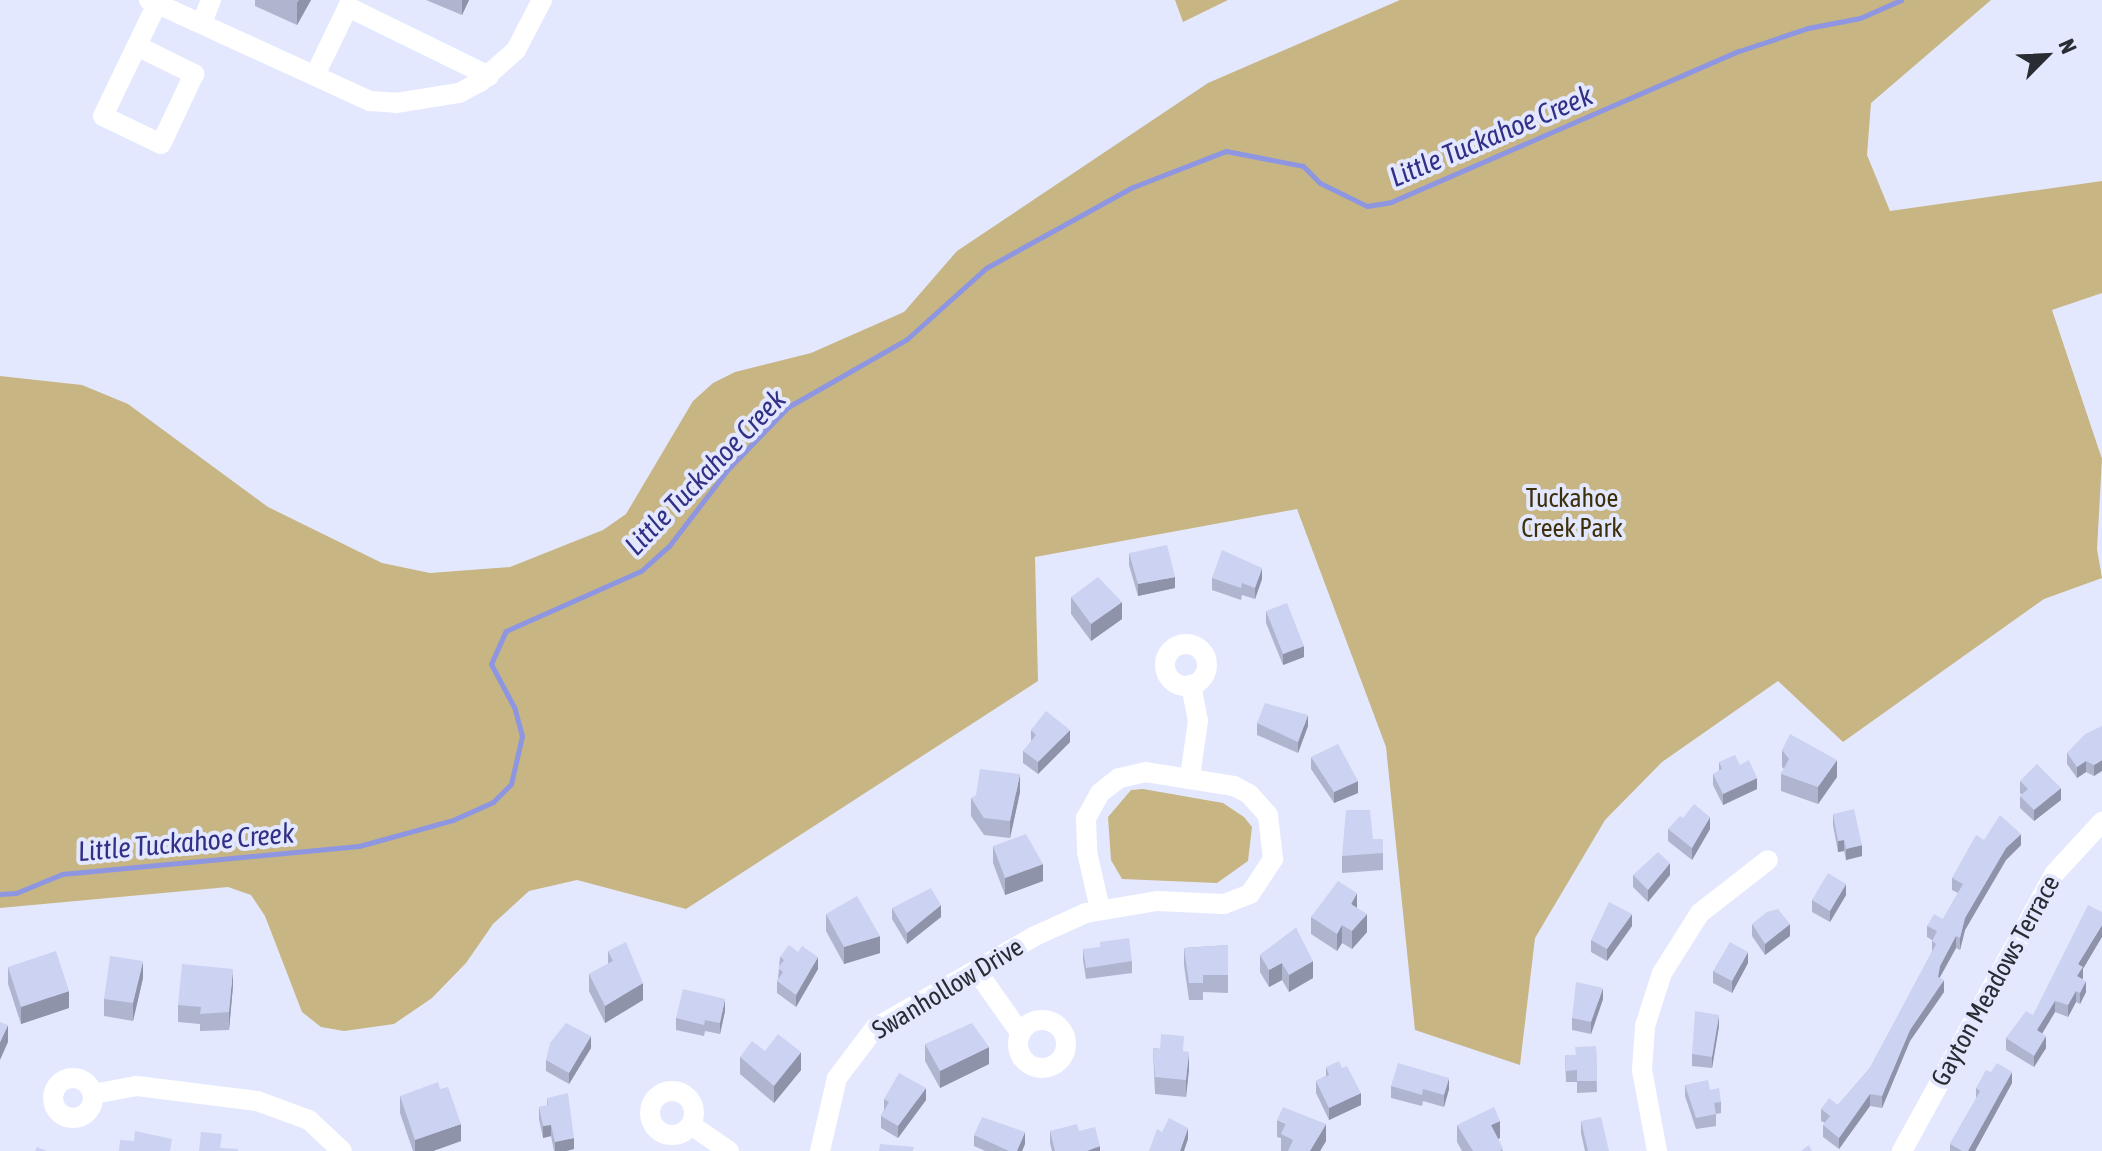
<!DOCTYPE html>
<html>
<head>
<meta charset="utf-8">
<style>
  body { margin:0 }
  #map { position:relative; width:2102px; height:1151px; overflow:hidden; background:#e4e8fe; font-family:"Asap Condensed",sans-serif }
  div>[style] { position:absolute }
  .green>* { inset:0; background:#c7b584 }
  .stream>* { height:5px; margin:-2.5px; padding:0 2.5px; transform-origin:2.5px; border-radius:2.5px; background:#8e96e1 }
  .minor>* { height:20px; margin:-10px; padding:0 10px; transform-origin:10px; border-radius:10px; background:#fff }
  .minor>.ring { margin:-10px; padding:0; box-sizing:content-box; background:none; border:20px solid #fff; border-radius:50% }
  .wall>* { inset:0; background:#afb5cf }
  .shaded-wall>* { inset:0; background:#8f93a9 }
  .building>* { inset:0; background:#ccd2f1 }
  span { translate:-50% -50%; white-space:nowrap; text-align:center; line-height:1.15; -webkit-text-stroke:8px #e4e8fe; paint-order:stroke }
  .park-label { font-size:26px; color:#3d310b }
  .street-label { font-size:26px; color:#2a2c34 }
  .water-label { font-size:28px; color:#323086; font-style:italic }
  .north { position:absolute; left:2006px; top:16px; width:80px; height:80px; -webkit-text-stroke:6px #e4e8fe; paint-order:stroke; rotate:66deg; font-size:22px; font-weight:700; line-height:32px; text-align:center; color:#2a2c34 }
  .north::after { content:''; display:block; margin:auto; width:28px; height:36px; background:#2a2c34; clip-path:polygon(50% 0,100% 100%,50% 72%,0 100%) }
</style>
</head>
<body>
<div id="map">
  <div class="green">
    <div style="clip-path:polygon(1175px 0,1228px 0,1183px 22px)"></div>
    <div style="clip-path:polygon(1400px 0,1991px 0,1871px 103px,1867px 155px,1890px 211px,2102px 181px,2102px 293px,2052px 310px,2102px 459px,2097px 549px,2102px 578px,2044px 599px,1843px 742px,1778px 681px,1662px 762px,1605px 820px,1535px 938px,1520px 1065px,1415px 1030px,1386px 747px,1297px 509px,1035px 557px,1038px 681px,686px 909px,577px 880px,529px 891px,493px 924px,466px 963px,432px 998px,394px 1024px,344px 1031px,321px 1027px,302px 1012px,265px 916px,251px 895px,228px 887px,0 908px,0 376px,82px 385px,128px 404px,268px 507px,382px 563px,430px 573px,510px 567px,603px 530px,626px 514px,693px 401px,713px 383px,735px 372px,811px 353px,904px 312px,957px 251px,1208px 83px)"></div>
    <div style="clip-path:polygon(1143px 789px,1223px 803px,1244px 817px,1252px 827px,1248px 861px,1217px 883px,1122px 879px,1111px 860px,1108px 817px,1131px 790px)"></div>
  </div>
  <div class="stream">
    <div style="left:0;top:894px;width:16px;rotate:-4deg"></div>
    <div style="left:16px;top:893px;width:50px;rotate:-22.4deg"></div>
    <div style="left:62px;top:874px;width:298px;rotate:-5.4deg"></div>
    <div style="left:359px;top:846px;width:98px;rotate:-15.5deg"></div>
    <div style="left:453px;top:820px;width:44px;rotate:-24.2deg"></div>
    <div style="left:493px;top:802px;width:25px;rotate:-45deg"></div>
    <div style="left:511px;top:784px;width:49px;rotate:-77.1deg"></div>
    <div style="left:522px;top:736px;width:30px;rotate:-105deg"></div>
    <div style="left:514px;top:707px;width:49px;rotate:-118.1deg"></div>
    <div style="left:491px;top:664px;width:36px;rotate:-66deg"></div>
    <div style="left:506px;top:631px;width:148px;rotate:-24deg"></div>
    <div style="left:641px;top:571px;width:38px;rotate:-42deg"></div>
    <div style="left:669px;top:546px;width:97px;rotate:-52.5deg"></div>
    <div style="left:728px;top:469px;width:86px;rotate:-45.9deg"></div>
    <div style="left:788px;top:407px;width:137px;rotate:-29.7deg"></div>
    <div style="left:907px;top:339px;width:106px;rotate:-41.9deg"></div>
    <div style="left:986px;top:268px;width:168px;rotate:-28.9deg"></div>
    <div style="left:1133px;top:187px;width:100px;rotate:-21.2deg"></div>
    <div style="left:1226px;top:151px;width:78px;rotate:11deg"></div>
    <div style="left:1303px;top:166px;width:24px;rotate:45deg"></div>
    <div style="left:1320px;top:183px;width:52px;rotate:26.1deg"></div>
    <div style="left:1367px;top:206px;width:24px;rotate:-9deg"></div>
    <div style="left:1391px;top:202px;width:379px;rotate:-23.5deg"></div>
    <div style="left:1739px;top:51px;width:73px;rotate:-18.4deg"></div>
    <div style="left:1808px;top:28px;width:53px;rotate:-10.9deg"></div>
    <div style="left:1860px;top:18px;width:45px;rotate:-23.7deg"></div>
  </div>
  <div class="minor">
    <div style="left:149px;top:0;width:243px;rotate:24.6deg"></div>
    <div style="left:370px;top:101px;width:26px;rotate:4deg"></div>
    <div style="left:396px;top:103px;width:64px;rotate:-9deg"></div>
    <div style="left:459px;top:93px;width:24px;rotate:-28deg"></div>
    <div style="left:480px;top:82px;width:48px;rotate:-41.6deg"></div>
    <div style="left:516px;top:50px;width:56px;rotate:-62.5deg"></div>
    <div style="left:202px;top:23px;width:25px;rotate:-69deg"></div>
    <div style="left:137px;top:46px;width:64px;rotate:26.2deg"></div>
    <div style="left:194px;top:74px;width:77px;rotate:115.2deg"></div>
    <div style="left:161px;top:144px;width:64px;rotate:-154.2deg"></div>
    <div style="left:103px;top:116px;width:124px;rotate:-64.3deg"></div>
    <div style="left:315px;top:75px;width:76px;rotate:-64.1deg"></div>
    <div style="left:348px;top:7px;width:157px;rotate:26.1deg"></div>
    <div class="ring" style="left:1165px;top:644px;width:22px;height:22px"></div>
    <div style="left:1190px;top:777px;width:57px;rotate:-81.9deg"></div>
    <div style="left:1198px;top:721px;width:37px;rotate:-101deg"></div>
    <div style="left:976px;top:970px;width:78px;rotate:54.9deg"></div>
    <div class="ring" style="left:1018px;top:1020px;width:28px;height:28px"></div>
    <div class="ring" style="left:53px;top:1078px;width:20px;height:20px"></div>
    <div class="ring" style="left:650px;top:1091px;width:24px;height:24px"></div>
    <div style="left:93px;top:1094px;width:45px;rotate:-10.3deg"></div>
    <div style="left:137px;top:1086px;width:121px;rotate:7.1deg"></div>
    <div style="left:257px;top:1101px;width:55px;rotate:20.1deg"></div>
    <div style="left:309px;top:1120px;width:45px;rotate:43.2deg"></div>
    <div style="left:691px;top:1125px;width:46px;rotate:34.4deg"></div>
    <div style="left:820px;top:1151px;width:75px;rotate:-76.9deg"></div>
    <div style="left:837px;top:1078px;width:63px;rotate:-52.8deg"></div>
    <div style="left:875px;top:1028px;width:185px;rotate:-29.9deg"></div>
    <div style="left:1035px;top:936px;width:56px;rotate:-24.3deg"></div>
    <div style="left:1086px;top:913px;width:72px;rotate:-9.6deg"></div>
    <div style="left:1157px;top:901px;width:67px;rotate:2.6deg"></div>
    <div style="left:1224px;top:904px;width:28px;rotate:-21deg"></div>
    <div style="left:1250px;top:894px;width:42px;rotate:-56.7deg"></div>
    <div style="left:1273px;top:859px;width:44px;rotate:-96.5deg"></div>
    <div style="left:1268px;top:815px;width:28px;rotate:-132deg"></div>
    <div style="left:1249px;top:794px;width:17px;rotate:-152deg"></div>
    <div style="left:1234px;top:786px;width:89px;rotate:-171deg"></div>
    <div style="left:1146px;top:772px;width:28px;rotate:167deg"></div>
    <div style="left:1119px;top:778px;width:24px;rotate:142deg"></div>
    <div style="left:1100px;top:793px;width:29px;rotate:119deg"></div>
    <div style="left:1086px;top:818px;width:34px;rotate:88deg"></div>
    <div style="left:1087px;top:852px;width:58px;rotate:77.2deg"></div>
    <div style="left:1657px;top:1151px;width:82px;rotate:-100.5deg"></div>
    <div style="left:1642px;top:1070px;width:44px;rotate:-86.1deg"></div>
    <div style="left:1645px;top:1026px;width:56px;rotate:-72.2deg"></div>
    <div style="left:1662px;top:973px;width:71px;rotate:-57.7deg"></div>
    <div style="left:1700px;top:913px;width:86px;rotate:-37.9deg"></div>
    <div style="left:1902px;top:1151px;width:316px;rotate:-61.2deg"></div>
    <div style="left:2054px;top:874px;width:71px;rotate:-47.3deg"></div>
  </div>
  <div class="wall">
    <div style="clip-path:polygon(255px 0,311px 0,297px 25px,255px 6px)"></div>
    <div style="clip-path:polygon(426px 0,469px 0,462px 15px)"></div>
    <div style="clip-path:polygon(1129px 553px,1175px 588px,1138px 596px,1129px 565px)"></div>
    <div style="clip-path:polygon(1212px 578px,1262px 579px,1255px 599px,1242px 595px,1241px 600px,1212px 590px)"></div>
    <div style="clip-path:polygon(1071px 597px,1122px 619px,1091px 641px,1071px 614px)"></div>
    <div style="clip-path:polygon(1266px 611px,1304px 657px,1283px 665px,1266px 623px)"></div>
    <div style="clip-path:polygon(1257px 723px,1308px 726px,1298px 753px,1257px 735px)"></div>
    <div style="clip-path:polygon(2102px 726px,2094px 776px,2086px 772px,2077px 778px,2067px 764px,2067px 753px)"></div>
    <div style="clip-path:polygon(1031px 730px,1070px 742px,1038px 774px,1023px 763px,1023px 751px,1031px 742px)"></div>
    <div style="clip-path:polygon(1782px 750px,1837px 777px,1818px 804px,1781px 791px,1781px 774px,1784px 769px,1782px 767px)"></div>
    <div style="clip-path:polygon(1311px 757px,1358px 793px,1334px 803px,1311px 769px)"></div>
    <div style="clip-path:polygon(1719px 762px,1757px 789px,1723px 805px,1713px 785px,1713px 774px,1719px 771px)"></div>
    <div style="clip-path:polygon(2020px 781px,2061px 800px,2034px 821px,2020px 808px,2020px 796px,2022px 795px,2020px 793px)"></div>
    <div style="clip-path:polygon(1020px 792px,1010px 838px,984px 835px,971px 816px,971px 798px)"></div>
    <div style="clip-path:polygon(1833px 814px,1862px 856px,1846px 860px,1844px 851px,1838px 852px,1833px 825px)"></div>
    <div style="clip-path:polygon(1683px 818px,1710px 829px,1692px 860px,1668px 841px,1668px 829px)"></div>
    <div style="clip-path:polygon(1383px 839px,1383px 870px,1342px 873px,1342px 856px)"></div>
    <div style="clip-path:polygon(1984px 840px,2021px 845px,2006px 860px,1965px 930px,1960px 950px,1956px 948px,1940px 977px,1944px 992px,1910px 1041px,1882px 1108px,1870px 1106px,1839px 1149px,1823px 1137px,1823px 1125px,1825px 1123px,1821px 1121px,1821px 1109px,1838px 1105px,1870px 1068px,1932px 952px,1932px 940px,1927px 937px,1927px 926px,1943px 919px,1958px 893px,1952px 890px,1952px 878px)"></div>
    <div style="clip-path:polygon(993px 846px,1043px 881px,1005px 895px,993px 863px)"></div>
    <div style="clip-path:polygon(1633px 875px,1670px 875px,1648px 902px,1633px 887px)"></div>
    <div style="clip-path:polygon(1846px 895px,1830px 922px,1812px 912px,1812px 900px)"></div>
    <div style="clip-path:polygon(892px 908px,941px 917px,907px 944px,892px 919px)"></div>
    <div style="clip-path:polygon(1357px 908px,1367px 932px,1352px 949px,1342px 943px,1337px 951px,1311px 934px,1311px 917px)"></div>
    <div style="clip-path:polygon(826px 914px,880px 953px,844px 964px,826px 931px)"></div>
    <div style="clip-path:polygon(1752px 924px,1790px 936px,1765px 955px,1752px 936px)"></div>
    <div style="clip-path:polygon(1632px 926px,1607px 961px,1591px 952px,1591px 940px)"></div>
    <div style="clip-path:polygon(1296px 928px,1313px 978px,1289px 992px,1282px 980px,1269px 987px,1260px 972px,1260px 955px)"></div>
    <div style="clip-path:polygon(1228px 945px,1228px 993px,1203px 992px,1203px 1000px,1189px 1000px,1184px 965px,1184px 948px)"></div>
    <div style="clip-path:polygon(1083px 949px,1132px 961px,1132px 973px,1086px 979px,1083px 960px)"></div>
    <div style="clip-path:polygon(608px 951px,643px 1000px,605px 1023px,589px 991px,589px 974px,608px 964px)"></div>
    <div style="clip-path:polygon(798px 952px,818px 969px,796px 1007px,777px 993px,777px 981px,778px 979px,780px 957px)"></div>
    <div style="clip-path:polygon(1748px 963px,1732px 993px,1713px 983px,1713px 971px)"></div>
    <div style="clip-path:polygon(8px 967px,69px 1008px,21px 1024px,8px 984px)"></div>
    <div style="clip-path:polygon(2083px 969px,2082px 979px,2086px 992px,2080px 1004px,2076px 1002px,2068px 1017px,2055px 1012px,2042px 1034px,2046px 1048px,2034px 1067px,2006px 1050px,2006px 1038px,2033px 1015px)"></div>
    <div style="clip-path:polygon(143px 978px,133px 1021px,104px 1016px,104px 999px)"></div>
    <div style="clip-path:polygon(233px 986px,229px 1030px,200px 1031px,200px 1024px,178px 1022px,178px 1005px)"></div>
    <div style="clip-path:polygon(1603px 999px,1591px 1034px,1572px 1030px,1572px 1018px)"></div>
    <div style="clip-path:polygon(725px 1011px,720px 1034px,705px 1031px,704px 1036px,676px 1030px,676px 1018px)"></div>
    <div style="clip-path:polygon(1719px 1026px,1712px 1068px,1692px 1066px,1692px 1054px)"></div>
    <div style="clip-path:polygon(925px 1044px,989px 1064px,940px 1088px,925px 1061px)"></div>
    <div style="clip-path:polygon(1596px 1046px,1597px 1092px,1577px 1093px,1577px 1082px,1566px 1082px,1565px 1055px,1575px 1055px)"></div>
    <div style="clip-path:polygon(591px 1048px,569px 1084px,546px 1071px,546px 1060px)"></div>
    <div style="clip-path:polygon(1153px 1048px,1184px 1052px,1189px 1069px,1186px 1097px,1155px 1094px)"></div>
    <div style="clip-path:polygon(765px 1051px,801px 1070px,774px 1103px,740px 1074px,740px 1057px)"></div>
    <div style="clip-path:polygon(1326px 1067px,1361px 1105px,1329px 1120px,1316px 1093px,1316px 1081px,1326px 1076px)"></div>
    <div style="clip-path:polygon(2012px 1083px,1975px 1151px,1950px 1151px,1950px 1144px,1976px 1099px,1976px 1088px)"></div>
    <div style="clip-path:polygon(1685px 1085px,1710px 1090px,1721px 1102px,1721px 1113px,1716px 1114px,1716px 1126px,1696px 1129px,1685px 1096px)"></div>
    <div style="clip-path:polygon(1391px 1086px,1449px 1089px,1444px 1107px,1423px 1101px,1422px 1106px,1391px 1098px)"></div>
    <div style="clip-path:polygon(400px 1096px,461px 1141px,433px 1151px,413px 1151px,400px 1113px)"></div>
    <div style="clip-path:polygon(547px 1098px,574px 1149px,566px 1151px,554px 1151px,551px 1136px,543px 1138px,539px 1119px,539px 1107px,547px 1106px)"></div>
    <div style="clip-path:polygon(884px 1099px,926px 1100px,898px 1138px,881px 1128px,881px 1116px,884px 1110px)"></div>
    <div style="clip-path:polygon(1277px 1120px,1326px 1141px,1320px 1151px,1281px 1151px,1281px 1138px,1277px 1137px)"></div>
    <div style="clip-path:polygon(1581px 1121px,1609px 1151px,1585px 1151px,1581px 1133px)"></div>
    <div style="clip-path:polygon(1457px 1125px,1500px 1138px,1498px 1139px,1503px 1151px,1462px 1151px,1457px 1142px)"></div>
    <div style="clip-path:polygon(1050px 1131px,1079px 1131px,1100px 1151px,1052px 1151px,1050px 1143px)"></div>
    <div style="clip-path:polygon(974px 1135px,1025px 1144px,1022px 1151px,985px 1151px,974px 1146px)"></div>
  </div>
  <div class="shaded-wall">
    <div style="clip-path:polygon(299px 0,311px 0,297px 25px,297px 3px)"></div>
    <div style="clip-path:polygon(462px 0,469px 0,462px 15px)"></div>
    <div style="clip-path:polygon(1262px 568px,1262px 579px,1255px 599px,1255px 588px)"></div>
    <div style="clip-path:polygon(1175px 577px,1175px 588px,1138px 596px,1138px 584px)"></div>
    <div style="clip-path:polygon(1122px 602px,1122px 619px,1091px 641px,1091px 624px)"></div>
    <div style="clip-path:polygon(1304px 646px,1304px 657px,1283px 665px,1283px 654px)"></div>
    <div style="clip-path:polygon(1308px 715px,1308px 726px,1298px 753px,1298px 742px)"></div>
    <div style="clip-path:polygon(1070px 730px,1070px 742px,1038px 774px,1038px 762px)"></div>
    <div style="clip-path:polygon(1837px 760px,1837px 777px,1818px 804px,1818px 787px)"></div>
    <div style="clip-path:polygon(2102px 760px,2102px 771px,2094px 776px,2094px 765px)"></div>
    <div style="clip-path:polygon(2086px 761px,2086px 772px,2077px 778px,2077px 767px)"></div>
    <div style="clip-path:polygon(1020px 774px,1020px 792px,1010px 838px,1010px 821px)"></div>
    <div style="clip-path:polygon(1757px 778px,1757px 789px,1723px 805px,1723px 794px)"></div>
    <div style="clip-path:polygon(1358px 781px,1358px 793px,1334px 803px,1334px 792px)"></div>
    <div style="clip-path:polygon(2061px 788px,2061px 800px,2034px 821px,2034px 810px)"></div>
    <div style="clip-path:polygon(1710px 817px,1710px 829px,1692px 860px,1692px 848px)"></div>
    <div style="clip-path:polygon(2021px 834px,2021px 845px,2006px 860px,1965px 930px,1960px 950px,1960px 938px,1965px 918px,2006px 848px)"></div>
    <div style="clip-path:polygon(1844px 840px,1844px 851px,1838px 852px,1838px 841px)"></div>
    <div style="clip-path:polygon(1862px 845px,1862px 856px,1846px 860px,1846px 849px)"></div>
    <div style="clip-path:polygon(1670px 863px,1670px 875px,1648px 902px,1648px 890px)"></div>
    <div style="clip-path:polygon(1043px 864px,1043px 881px,1005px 895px,1005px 878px)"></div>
    <div style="clip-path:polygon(1846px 884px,1846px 895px,1830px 922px,1830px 911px)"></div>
    <div style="clip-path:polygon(1357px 893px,1357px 910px,1351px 904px)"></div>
    <div style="clip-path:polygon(941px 905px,941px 917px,907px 944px,907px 933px)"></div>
    <div style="clip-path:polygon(1367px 914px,1367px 932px,1352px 949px,1352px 931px)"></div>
    <div style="clip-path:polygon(1632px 914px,1632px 926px,1607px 961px,1607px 949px)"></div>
    <div style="clip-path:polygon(1790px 924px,1790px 936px,1765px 955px,1765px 944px)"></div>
    <div style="clip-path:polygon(1342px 925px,1342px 943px,1337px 951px,1337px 934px)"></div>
    <div style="clip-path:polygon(2102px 925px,2102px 937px,2083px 969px,2083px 978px,2077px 988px,2078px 964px)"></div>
    <div style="clip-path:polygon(880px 936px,880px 953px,844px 964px,844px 947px)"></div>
    <div style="clip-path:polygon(1956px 936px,1956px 948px,1940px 977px,1938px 977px,1940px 966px)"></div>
    <div style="clip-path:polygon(1748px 952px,1748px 963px,1732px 993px,1732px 981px)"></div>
    <div style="clip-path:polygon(818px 957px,818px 969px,796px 1007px,796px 995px)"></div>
    <div style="clip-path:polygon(143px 961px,143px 978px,133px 1021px,133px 1003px)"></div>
    <div style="clip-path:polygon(1313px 961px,1313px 978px,1289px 992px,1289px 975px)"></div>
    <div style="clip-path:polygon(1282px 963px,1282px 980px,1269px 987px,1269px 970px)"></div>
    <div style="clip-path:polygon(233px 969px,233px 986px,229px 1030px,229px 1012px)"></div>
    <div style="clip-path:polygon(1944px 980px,1944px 992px,1910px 1041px,1882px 1108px,1882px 1096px,1910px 1030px)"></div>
    <div style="clip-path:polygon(2086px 981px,2086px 992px,2080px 1004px,2080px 993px)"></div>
    <div style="clip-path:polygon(643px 983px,643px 1000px,605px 1023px,605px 1006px)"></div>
    <div style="clip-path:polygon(1603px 988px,1603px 999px,1591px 1034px,1591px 1022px)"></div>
    <div style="clip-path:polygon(69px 991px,69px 1008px,21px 1024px,21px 1007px)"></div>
    <div style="clip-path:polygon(2076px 991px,2076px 1002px,2068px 1017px,2068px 1005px)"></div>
    <div style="clip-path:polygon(725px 999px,725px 1011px,720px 1034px,720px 1023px)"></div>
    <div style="clip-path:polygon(2055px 1001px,2055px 1012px,2037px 1042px,2037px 1030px)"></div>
    <div style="clip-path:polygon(1719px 1015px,1719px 1026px,1712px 1068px,1712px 1057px)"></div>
    <div style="clip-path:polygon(8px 1025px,8px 1042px,0 1060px,0 1042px)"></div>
    <div style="clip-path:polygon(591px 1036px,591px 1048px,569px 1084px,569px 1073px)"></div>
    <div style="clip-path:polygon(2046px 1036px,2046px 1048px,2034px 1067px,2034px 1056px)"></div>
    <div style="clip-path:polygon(989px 1047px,989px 1064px,940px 1088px,940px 1071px)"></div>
    <div style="clip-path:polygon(801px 1052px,801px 1070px,774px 1103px,774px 1086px)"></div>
    <div style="clip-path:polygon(1189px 1052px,1189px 1069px,1186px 1097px,1186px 1080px)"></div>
    <div style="clip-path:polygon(2012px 1072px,2012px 1083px,1975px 1151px,1968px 1151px)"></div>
    <div style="clip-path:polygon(1449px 1078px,1449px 1089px,1444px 1107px,1444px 1095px)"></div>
    <div style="clip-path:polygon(926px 1088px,926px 1100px,898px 1138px,898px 1126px)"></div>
    <div style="clip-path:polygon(1361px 1093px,1361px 1105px,1329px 1120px,1329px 1108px)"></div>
    <div style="clip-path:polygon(1870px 1094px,1870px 1106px,1839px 1149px,1839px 1138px)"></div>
    <div style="clip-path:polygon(1500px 1121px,1500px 1138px,1491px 1142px,1491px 1125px)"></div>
    <div style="clip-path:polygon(461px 1124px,461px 1141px,433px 1151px,415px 1151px,415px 1140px)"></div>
    <div style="clip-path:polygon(1326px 1124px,1326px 1141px,1320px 1151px,1310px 1151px)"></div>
    <div style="clip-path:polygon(551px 1125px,551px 1136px,543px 1138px,543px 1126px)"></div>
    <div style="clip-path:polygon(1188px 1128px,1188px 1139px,1184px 1151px,1180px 1151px)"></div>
    <div style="clip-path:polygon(1025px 1132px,1025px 1144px,1022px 1151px,1017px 1151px)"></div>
    <div style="clip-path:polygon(574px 1138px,574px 1149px,566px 1151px,555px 1151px,555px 1142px)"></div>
    <div style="clip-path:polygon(1100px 1146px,1100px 1151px,1087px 1151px)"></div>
  </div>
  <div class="building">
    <div style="clip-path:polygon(1167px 545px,1175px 577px,1138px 584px,1129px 553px)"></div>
    <div style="clip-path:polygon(1222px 550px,1262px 568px,1255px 588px,1242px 583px,1241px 588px,1212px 578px)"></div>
    <div style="clip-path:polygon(1098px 577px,1122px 602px,1091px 624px,1071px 597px)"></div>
    <div style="clip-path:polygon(1287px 603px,1304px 646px,1283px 654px,1266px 611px)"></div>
    <div style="clip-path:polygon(1265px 703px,1308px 715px,1298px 742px,1257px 723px)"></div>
    <div style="clip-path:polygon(1046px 711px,1070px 730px,1038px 762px,1023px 751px,1036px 735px,1031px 730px)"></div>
    <div style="clip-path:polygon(2102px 726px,2102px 760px,2094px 765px,2086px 761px,2077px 767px,2067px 753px,2085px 734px)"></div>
    <div style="clip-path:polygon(1790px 734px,1837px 760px,1818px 787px,1781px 774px,1789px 759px,1782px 750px)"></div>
    <div style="clip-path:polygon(1338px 744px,1358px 781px,1334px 792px,1311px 757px)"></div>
    <div style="clip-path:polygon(1735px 755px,1740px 765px,1749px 760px,1757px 778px,1723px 794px,1713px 774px,1722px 769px,1719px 762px)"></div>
    <div style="clip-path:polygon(2037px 764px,2061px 788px,2034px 810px,2020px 796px,2028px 789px,2020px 781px)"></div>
    <div style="clip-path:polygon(980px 769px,1020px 774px,1010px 821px,984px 818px,971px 798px,976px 795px)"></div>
    <div style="clip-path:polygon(1694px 804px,1710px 817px,1692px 848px,1668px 829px,1680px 816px,1683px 818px)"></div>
    <div style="clip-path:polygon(1854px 809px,1862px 845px,1846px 849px,1844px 840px,1838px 841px,1833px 814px)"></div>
    <div style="clip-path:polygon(1346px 810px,1370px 810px,1373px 839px,1383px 839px,1383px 853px,1342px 856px)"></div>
    <div style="clip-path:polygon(2000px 815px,2021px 834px,2006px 848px,1965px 918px,1960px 938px,1956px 936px,1940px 966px,1938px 977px,1944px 980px,1910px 1030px,1882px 1096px,1870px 1094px,1839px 1138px,1823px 1125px,1830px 1116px,1821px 1109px,1829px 1098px,1838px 1105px,1870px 1068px,1936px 944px,1932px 941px,1937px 931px,1927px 926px,1934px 914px,1943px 919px,1963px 884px,1952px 878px,1976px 835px,1984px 840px)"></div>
    <div style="clip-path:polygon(1026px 834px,1043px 864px,1005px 878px,993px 846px)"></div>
    <div style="clip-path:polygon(1658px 852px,1670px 863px,1648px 890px,1633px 875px)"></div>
    <div style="clip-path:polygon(1828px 873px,1846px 884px,1830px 911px,1812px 900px)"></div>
    <div style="clip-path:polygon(1338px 881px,1357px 893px,1351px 904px,1367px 914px,1352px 931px,1342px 925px,1337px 934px,1311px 917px)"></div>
    <div style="clip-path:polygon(931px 888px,941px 905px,907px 933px,892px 908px)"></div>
    <div style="clip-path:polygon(857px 896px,880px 936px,844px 947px,826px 914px)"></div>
    <div style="clip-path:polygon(1609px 902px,1632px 914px,1607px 949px,1591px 940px)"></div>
    <div style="clip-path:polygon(2088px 905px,2102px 912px,2102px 925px,2078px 964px,2083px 967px,2077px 976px,2086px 981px,2080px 993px,2076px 991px,2068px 1005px,2055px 1001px,2037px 1030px,2046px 1036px,2034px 1056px,2006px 1038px,2026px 1011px,2033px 1015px)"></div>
    <div style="clip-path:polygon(1778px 909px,1790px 924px,1765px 944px,1752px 924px,1767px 912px)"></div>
    <div style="clip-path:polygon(1296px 928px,1313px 961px,1289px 975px,1282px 963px,1269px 970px,1260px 955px)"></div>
    <div style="clip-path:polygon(1129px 938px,1132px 961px,1086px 968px,1083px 949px,1100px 947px,1100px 942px)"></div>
    <div style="clip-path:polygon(626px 942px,643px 983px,605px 1006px,589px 974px,613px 961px,608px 951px)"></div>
    <div style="clip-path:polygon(1730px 942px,1748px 952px,1732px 981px,1713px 971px)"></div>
    <div style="clip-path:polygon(789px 945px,798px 952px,802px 946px,818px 957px,796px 995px,777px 981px,783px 972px,778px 968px,784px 960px,780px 957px)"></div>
    <div style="clip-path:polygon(1228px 945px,1228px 975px,1203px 975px,1203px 983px,1189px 983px,1184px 948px)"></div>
    <div style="clip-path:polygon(56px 951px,69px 991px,21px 1007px,8px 967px)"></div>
    <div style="clip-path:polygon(110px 956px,143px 961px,133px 1003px,104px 999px)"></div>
    <div style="clip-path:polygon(182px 964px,233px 969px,229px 1012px,200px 1014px,201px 1007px,178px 1005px)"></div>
    <div style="clip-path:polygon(1576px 982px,1603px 988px,1591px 1022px,1572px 1018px)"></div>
    <div style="clip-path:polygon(683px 989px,725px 999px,720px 1023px,705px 1020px,704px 1025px,676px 1018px)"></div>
    <div style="clip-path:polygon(1695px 1011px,1719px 1015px,1712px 1057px,1692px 1054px)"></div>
    <div style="clip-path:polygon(0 1022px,8px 1025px,0 1042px)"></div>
    <div style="clip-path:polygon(566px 1023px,591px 1036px,569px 1073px,546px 1060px,550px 1043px)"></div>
    <div style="clip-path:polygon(972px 1023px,989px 1047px,940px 1071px,925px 1044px)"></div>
    <div style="clip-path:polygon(778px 1034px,801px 1052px,774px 1086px,740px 1057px,752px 1041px,765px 1051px)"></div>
    <div style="clip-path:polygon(1161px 1034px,1184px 1036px,1183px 1051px,1189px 1052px,1186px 1080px,1155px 1077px,1153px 1048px,1160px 1049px)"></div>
    <div style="clip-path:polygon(1596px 1046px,1597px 1081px,1577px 1081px,1577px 1070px,1566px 1071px,1565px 1055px,1576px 1055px,1575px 1047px)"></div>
    <div style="clip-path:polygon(1339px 1061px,1342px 1068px,1347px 1066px,1361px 1093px,1329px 1108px,1316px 1081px,1329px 1075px,1326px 1067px)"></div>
    <div style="clip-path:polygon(1398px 1063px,1449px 1078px,1444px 1095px,1423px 1089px,1422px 1095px,1391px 1086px)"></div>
    <div style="clip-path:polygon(1997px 1063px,2012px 1072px,1968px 1151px,1962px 1151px,1950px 1144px,1980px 1091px,1976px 1088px,1986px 1070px,1991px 1072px)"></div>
    <div style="clip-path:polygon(899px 1073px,926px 1088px,898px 1126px,881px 1116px,889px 1102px,884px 1099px)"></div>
    <div style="clip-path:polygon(1708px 1080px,1710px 1090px,1719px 1088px,1721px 1102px,1714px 1103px,1716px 1114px,1696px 1118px,1685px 1085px)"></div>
    <div style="clip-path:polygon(438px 1082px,440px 1089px,448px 1087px,461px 1124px,415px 1140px,400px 1096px)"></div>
    <div style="clip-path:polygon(568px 1093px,574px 1138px,555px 1142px,551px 1125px,543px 1126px,539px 1107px,548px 1105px,547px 1098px)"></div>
    <div style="clip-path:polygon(1283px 1107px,1326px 1124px,1310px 1151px,1288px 1151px,1293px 1140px,1281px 1134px,1286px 1123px,1277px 1120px)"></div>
    <div style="clip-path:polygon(1494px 1107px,1500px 1121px,1491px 1125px,1503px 1148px,1500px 1151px,1473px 1151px,1457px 1125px)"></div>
    <div style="clip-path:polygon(982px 1117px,1025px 1132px,1017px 1151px,1009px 1151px,974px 1135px)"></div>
    <div style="clip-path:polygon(1601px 1117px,1609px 1151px,1588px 1151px,1581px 1121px)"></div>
    <div style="clip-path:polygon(1169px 1118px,1188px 1128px,1180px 1151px,1149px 1151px,1157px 1129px,1162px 1132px)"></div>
    <div style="clip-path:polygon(1077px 1124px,1079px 1131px,1095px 1127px,1100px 1146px,1087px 1151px,1055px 1151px,1050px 1131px)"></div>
    <div style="clip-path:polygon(135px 1131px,172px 1139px,170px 1151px,119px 1151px,120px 1140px,134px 1141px)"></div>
    <div style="clip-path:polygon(201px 1132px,222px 1134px,220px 1148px,238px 1149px,238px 1151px,199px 1151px)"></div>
    <div style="clip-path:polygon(880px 1144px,914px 1147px,913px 1151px,879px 1151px)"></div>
    <div style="clip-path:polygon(1809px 1145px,1812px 1151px,1801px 1151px)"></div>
    <div style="clip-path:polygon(37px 1147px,47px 1151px,35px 1151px)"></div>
  </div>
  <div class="park-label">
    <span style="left:1572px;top:514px">Tuckahoe<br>Creek Park</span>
  </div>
  <div class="street-label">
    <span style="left:1996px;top:981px;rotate:-61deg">Gayton Meadows Terrace</span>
    <span style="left:948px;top:989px;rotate:-31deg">Swanhollow Drive</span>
  </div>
  <div class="water-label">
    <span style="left:1491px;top:136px;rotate:-23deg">Little Tuckahoe Creek</span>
    <span style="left:705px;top:472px;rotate:-46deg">Little Tuckahoe Creek</span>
    <span style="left:186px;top:842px;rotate:-5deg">Little Tuckahoe Creek</span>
  </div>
  <div class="north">N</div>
</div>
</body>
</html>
